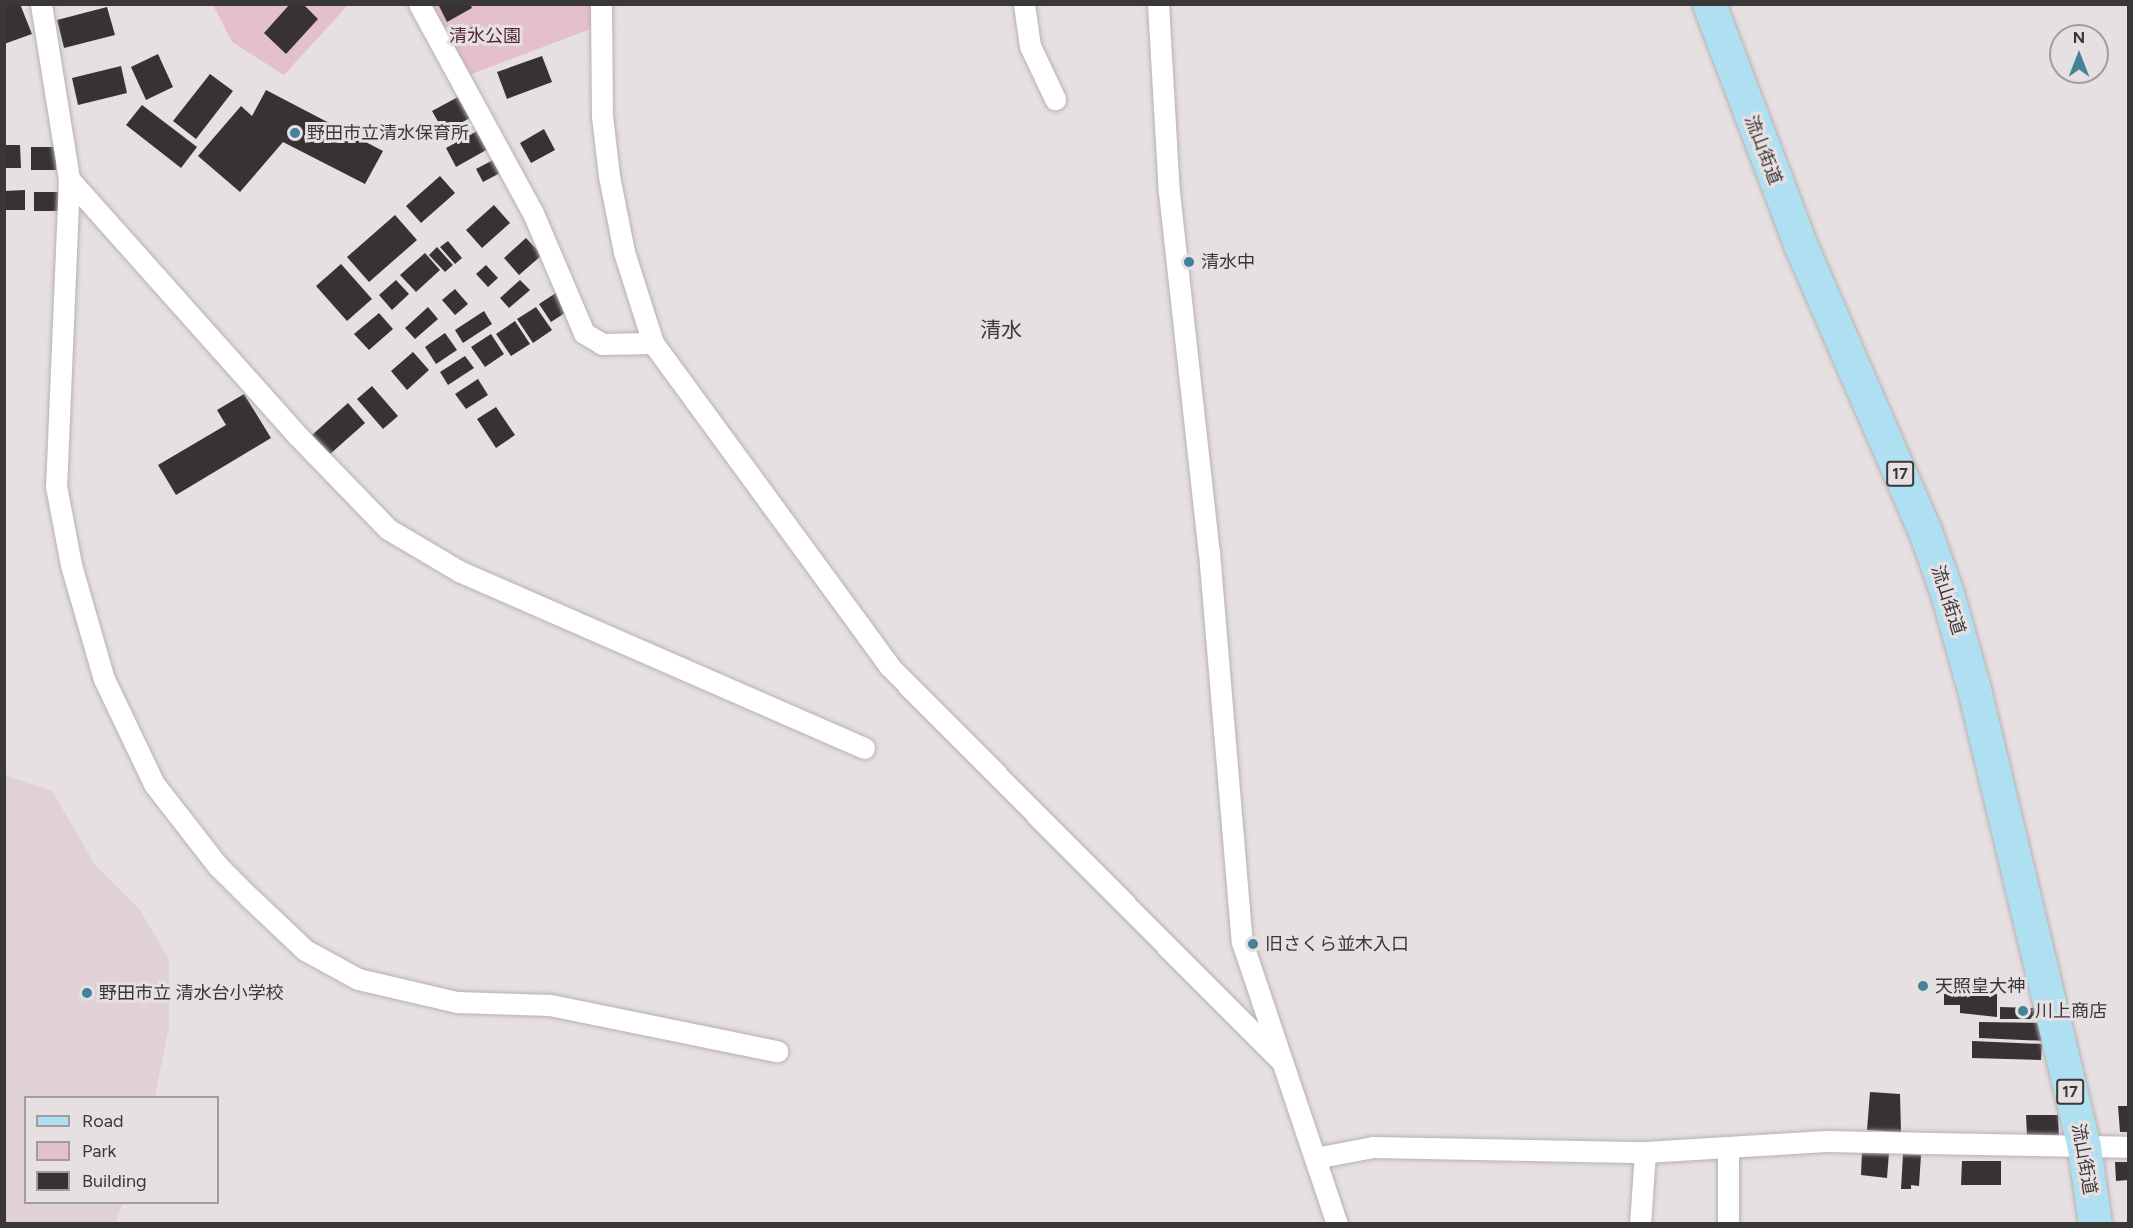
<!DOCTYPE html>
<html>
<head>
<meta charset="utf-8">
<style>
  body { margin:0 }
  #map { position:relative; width:2133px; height:1228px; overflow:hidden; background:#e7e0e2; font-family:Figtree,"Noto Sans JP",sans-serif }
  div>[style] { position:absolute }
  .built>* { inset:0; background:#e0d1d6 }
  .green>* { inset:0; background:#e3c0cc }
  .building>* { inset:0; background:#383234 }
  .roads { filter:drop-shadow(0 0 2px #b7b1b3) drop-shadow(0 0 2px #b7b1b3) }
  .street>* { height:21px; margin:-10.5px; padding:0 10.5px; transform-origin:10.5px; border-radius:10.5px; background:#fff }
  .primary>* { height:33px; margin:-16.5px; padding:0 16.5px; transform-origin:16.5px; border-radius:16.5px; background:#aee0f1 }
  .dots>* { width:16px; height:16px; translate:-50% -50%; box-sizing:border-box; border:3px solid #e7e0e2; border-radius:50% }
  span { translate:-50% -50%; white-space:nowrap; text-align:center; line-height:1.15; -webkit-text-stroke:6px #e7e0e2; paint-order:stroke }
  .shield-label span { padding:2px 4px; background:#e7e0e2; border:2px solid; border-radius:4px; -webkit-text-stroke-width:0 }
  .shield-label { font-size:16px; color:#393738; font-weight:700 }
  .park-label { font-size:18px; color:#56273b }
  .poi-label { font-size:18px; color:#393738 }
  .left { translate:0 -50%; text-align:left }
  .street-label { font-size:18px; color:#393738 }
  .quarter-label { font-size:21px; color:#3e393b }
  .frame { position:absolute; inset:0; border:6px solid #393738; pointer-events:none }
  .legend { position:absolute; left:24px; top:1096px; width:195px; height:108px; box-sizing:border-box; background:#e7e0e2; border:2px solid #a19c9e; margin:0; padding:8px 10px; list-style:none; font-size:18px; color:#393738 }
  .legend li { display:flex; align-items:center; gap:12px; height:30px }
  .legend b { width:30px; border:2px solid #a19c9e }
  .north { position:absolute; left:2049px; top:24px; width:60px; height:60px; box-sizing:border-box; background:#e7e0e2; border:2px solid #a19c9e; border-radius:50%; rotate:0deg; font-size:16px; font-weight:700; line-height:24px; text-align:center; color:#393738 }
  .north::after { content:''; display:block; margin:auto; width:21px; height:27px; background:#438297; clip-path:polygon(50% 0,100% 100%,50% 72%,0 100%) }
</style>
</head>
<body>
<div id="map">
  <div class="built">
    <div style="clip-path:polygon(5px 775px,52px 791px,96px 866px,140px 910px,169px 959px,169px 1027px,155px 1097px,26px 1098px,26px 1202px,123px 1203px,115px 1223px,5px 1223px)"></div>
  </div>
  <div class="green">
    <div style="clip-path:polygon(213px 5px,348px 5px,284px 75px,232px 42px)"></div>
    <div style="clip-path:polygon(429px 5px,596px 5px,596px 27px,469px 75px)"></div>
  </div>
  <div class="building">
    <div style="clip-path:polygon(20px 4px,32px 34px,4px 44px,4px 5px)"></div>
    <div style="clip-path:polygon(290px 4px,303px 4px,318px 19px,286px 54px,264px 33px)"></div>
    <div style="clip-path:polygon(438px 4px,470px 4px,472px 8px,447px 22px)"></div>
    <div style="clip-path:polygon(107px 7px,115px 35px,64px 48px,57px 20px)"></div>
    <div style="clip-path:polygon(476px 25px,482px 36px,468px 43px,462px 32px)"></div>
    <div style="clip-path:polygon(158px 54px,173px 87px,146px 100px,131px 67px)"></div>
    <div style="clip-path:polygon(542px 56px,552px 82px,507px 99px,497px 72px)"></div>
    <div style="clip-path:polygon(121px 66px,127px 93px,78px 105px,72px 78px)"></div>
    <div style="clip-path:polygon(210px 74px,233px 91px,196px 139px,173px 121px)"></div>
    <div style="clip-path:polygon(266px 90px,383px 151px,365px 184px,283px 142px,240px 192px,198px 156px,241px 106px,252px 116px)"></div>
    <div style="clip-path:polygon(458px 97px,470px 118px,444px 132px,432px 111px)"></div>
    <div style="clip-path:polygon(142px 105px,197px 147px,181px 168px,126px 125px)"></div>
    <div style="clip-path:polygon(544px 129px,555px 150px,531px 163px,520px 143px)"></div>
    <div style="clip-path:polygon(477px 131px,488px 149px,456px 167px,446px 148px)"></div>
    <div style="clip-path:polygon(4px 145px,20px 145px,21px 168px,4px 168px)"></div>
    <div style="clip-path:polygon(31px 147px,56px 147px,56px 170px,31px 170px)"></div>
    <div style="clip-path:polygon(495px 159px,502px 172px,483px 182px,476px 169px)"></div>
    <div style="clip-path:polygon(440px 176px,455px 193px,421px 223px,406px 206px)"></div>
    <div style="clip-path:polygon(25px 190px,25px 210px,4px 210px,4px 191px)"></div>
    <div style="clip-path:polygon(34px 192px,59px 192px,59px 211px,34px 211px)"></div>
    <div style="clip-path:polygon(494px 205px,510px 223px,482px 248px,466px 230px)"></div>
    <div style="clip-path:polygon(395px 215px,417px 240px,369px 282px,347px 257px)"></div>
    <div style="clip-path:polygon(526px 238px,542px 255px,519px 275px,504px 258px)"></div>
    <div style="clip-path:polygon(448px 241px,462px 258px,455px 264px,440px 247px)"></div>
    <div style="clip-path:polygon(437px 247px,453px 265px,445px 272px,429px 255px)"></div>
    <div style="clip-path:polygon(425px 253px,440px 270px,416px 292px,400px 275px)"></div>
    <div style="clip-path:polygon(341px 264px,372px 299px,347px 321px,316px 286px)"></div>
    <div style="clip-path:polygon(486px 265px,498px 278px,488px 287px,476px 274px)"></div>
    <div style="clip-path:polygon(396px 280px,409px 294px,392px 310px,379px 295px)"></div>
    <div style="clip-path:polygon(520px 280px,530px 290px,509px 308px,500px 298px)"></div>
    <div style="clip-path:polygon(455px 289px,468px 304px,455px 315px,442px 300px)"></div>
    <div style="clip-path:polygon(559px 291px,571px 309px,551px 322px,539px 304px)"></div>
    <div style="clip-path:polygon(428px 307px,438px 319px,415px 339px,405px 328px)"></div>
    <div style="clip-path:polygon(536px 307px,552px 330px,533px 343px,517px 319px)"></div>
    <div style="clip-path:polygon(484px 311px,492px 324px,463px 343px,455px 330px)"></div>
    <div style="clip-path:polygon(379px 313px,393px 329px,369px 350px,354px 334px)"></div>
    <div style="clip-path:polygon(515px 321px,530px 344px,511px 356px,496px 334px)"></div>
    <div style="clip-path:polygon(445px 333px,457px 350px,436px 364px,425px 347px)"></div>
    <div style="clip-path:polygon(491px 334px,504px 354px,485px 367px,471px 347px)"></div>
    <div style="clip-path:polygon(413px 352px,429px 370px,407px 390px,391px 371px)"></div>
    <div style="clip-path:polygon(465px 356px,474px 368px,448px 385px,440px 372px)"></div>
    <div style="clip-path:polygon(478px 379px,488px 395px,466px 409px,455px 394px)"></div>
    <div style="clip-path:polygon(372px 386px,398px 416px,383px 429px,357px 399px)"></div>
    <div style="clip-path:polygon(244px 394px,271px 438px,176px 495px,158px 465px,226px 425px,217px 410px)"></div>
    <div style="clip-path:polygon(348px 403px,365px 423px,329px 455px,312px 435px)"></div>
    <div style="clip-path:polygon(496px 407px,515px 435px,496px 448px,477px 419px)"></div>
    <div style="clip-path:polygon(1944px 994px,1997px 994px,1997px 1017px,1960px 1013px,1960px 1005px,1944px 1005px)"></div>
    <div style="clip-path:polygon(2000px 1007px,2038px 1008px,2038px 1019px,2000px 1019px)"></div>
    <div style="clip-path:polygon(1979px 1022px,2042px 1023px,2046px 1041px,1979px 1038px)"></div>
    <div style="clip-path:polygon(1972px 1041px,2042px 1044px,2041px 1060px,1972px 1058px)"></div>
    <div style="clip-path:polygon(1870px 1092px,1900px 1094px,1901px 1132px,1867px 1130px)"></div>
    <div style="clip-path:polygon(2118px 1106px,2128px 1106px,2128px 1132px,2120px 1132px)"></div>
    <div style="clip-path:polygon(2026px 1115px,2058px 1115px,2059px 1136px,2027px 1136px)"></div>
    <div style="clip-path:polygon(1862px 1151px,1889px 1153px,1887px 1178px,1861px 1175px)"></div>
    <div style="clip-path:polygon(1903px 1154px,1921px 1155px,1919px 1186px,1911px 1185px,1911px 1189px,1901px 1189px)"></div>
    <div style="clip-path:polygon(1962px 1161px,2001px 1161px,2001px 1185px,1961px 1185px)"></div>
    <div style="clip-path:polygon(2115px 1162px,2128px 1162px,2128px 1180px,2116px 1181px)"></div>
  </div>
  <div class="roads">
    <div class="street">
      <div style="left:41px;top:4px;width:177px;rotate:80.9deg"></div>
      <div style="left:69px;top:179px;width:307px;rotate:92.4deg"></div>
      <div style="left:56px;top:486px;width:80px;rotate:79.2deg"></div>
      <div style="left:71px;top:565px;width:119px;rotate:73.9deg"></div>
      <div style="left:104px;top:679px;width:116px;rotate:64.5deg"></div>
      <div style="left:154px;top:784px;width:103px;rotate:52.1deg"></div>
      <div style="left:217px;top:865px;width:45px;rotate:45deg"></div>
      <div style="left:249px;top:897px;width:77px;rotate:43.4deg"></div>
      <div style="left:305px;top:950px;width:60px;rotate:28.7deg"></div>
      <div style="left:358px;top:979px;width:102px;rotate:13.1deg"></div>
      <div style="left:457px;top:1002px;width:93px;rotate:1.8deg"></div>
      <div style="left:550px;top:1005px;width:232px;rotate:11.5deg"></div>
      <div style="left:419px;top:4px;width:238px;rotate:61.4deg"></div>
      <div style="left:533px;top:213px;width:130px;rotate:67deg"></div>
      <div style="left:584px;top:333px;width:21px;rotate:31deg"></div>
      <div style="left:602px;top:344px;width:51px;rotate:-1.1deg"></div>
      <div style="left:601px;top:4px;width:112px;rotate:89.5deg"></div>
      <div style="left:602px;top:116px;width:60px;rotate:83.3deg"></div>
      <div style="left:609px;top:176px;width:77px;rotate:78.8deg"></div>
      <div style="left:624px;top:252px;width:96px;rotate:72.3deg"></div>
      <div style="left:653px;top:343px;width:400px;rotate:53.8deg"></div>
      <div style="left:889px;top:666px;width:554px;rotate:45.22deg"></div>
      <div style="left:1024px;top:4px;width:42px;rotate:81.9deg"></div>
      <div style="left:1030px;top:46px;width:59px;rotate:64.7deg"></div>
      <div style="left:1158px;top:4px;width:188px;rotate:86.7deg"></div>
      <div style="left:1169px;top:192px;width:362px;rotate:83.7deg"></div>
      <div style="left:1209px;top:552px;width:391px;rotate:85.2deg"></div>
      <div style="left:1242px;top:942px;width:298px;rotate:71.4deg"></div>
      <div style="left:69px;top:179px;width:343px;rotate:48.3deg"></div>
      <div style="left:297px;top:435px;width:131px;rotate:45.9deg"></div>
      <div style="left:388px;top:529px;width:82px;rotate:30.6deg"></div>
      <div style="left:459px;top:571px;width:442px;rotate:23.6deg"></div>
      <div style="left:1728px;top:1147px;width:77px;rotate:90deg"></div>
      <div style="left:1315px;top:1158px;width:59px;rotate:-10.7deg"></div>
      <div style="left:1373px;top:1147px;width:272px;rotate:1.1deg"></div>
      <div style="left:1645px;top:1152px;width:181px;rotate:-3.5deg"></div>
      <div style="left:1826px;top:1141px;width:302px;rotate:1.1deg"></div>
      <div style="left:1640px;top:1224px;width:72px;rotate:-86deg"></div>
    </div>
    <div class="primary">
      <div style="left:1709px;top:4px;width:257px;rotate:69.2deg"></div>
      <div style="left:1800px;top:244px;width:316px;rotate:66.5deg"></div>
      <div style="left:1926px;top:534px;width:63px;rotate:70.4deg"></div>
      <div style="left:1947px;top:593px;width:100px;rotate:74.3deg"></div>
      <div style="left:1974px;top:689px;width:471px;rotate:76.5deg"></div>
      <div style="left:2084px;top:1147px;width:78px;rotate:81.9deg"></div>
    </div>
  </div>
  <div class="dots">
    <div style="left:295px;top:133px;background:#438297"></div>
    <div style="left:1189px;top:262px;background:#438297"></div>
    <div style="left:1253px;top:944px;background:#438297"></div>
    <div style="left:1923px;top:986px;background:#438297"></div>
    <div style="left:87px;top:993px;background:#438297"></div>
    <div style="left:2023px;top:1011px;background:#438297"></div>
  </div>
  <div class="shield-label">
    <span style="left:1900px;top:474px">17</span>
    <span style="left:2070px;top:1092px">17</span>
  </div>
  <div class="park-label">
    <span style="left:485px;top:36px">清水公園</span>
  </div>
  <div class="poi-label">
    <span class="left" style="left:307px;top:133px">野田市立清水保育所</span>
    <span class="left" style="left:1201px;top:262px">清水中</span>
    <span class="left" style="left:1265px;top:944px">旧さくら並木入口</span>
    <span class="left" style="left:1935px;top:986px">天照皇大神</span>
    <span class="left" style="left:99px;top:993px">野田市立 清水台小学校</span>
    <span class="left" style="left:2035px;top:1011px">川上商店</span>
  </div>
  <div class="street-label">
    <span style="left:1763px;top:150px;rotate:69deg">流山街道</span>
    <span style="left:1948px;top:600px;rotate:72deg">流山街道</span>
    <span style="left:2084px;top:1159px;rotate:80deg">流山街道</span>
  </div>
  <div class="quarter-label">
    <span style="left:1001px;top:330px">清水</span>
  </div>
  <div class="frame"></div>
  <ul class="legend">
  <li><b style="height:8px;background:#aee0f1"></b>Road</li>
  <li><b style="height:16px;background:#e3c0cc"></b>Park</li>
  <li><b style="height:16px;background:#383234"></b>Building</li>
  </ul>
  <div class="north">N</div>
</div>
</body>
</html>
